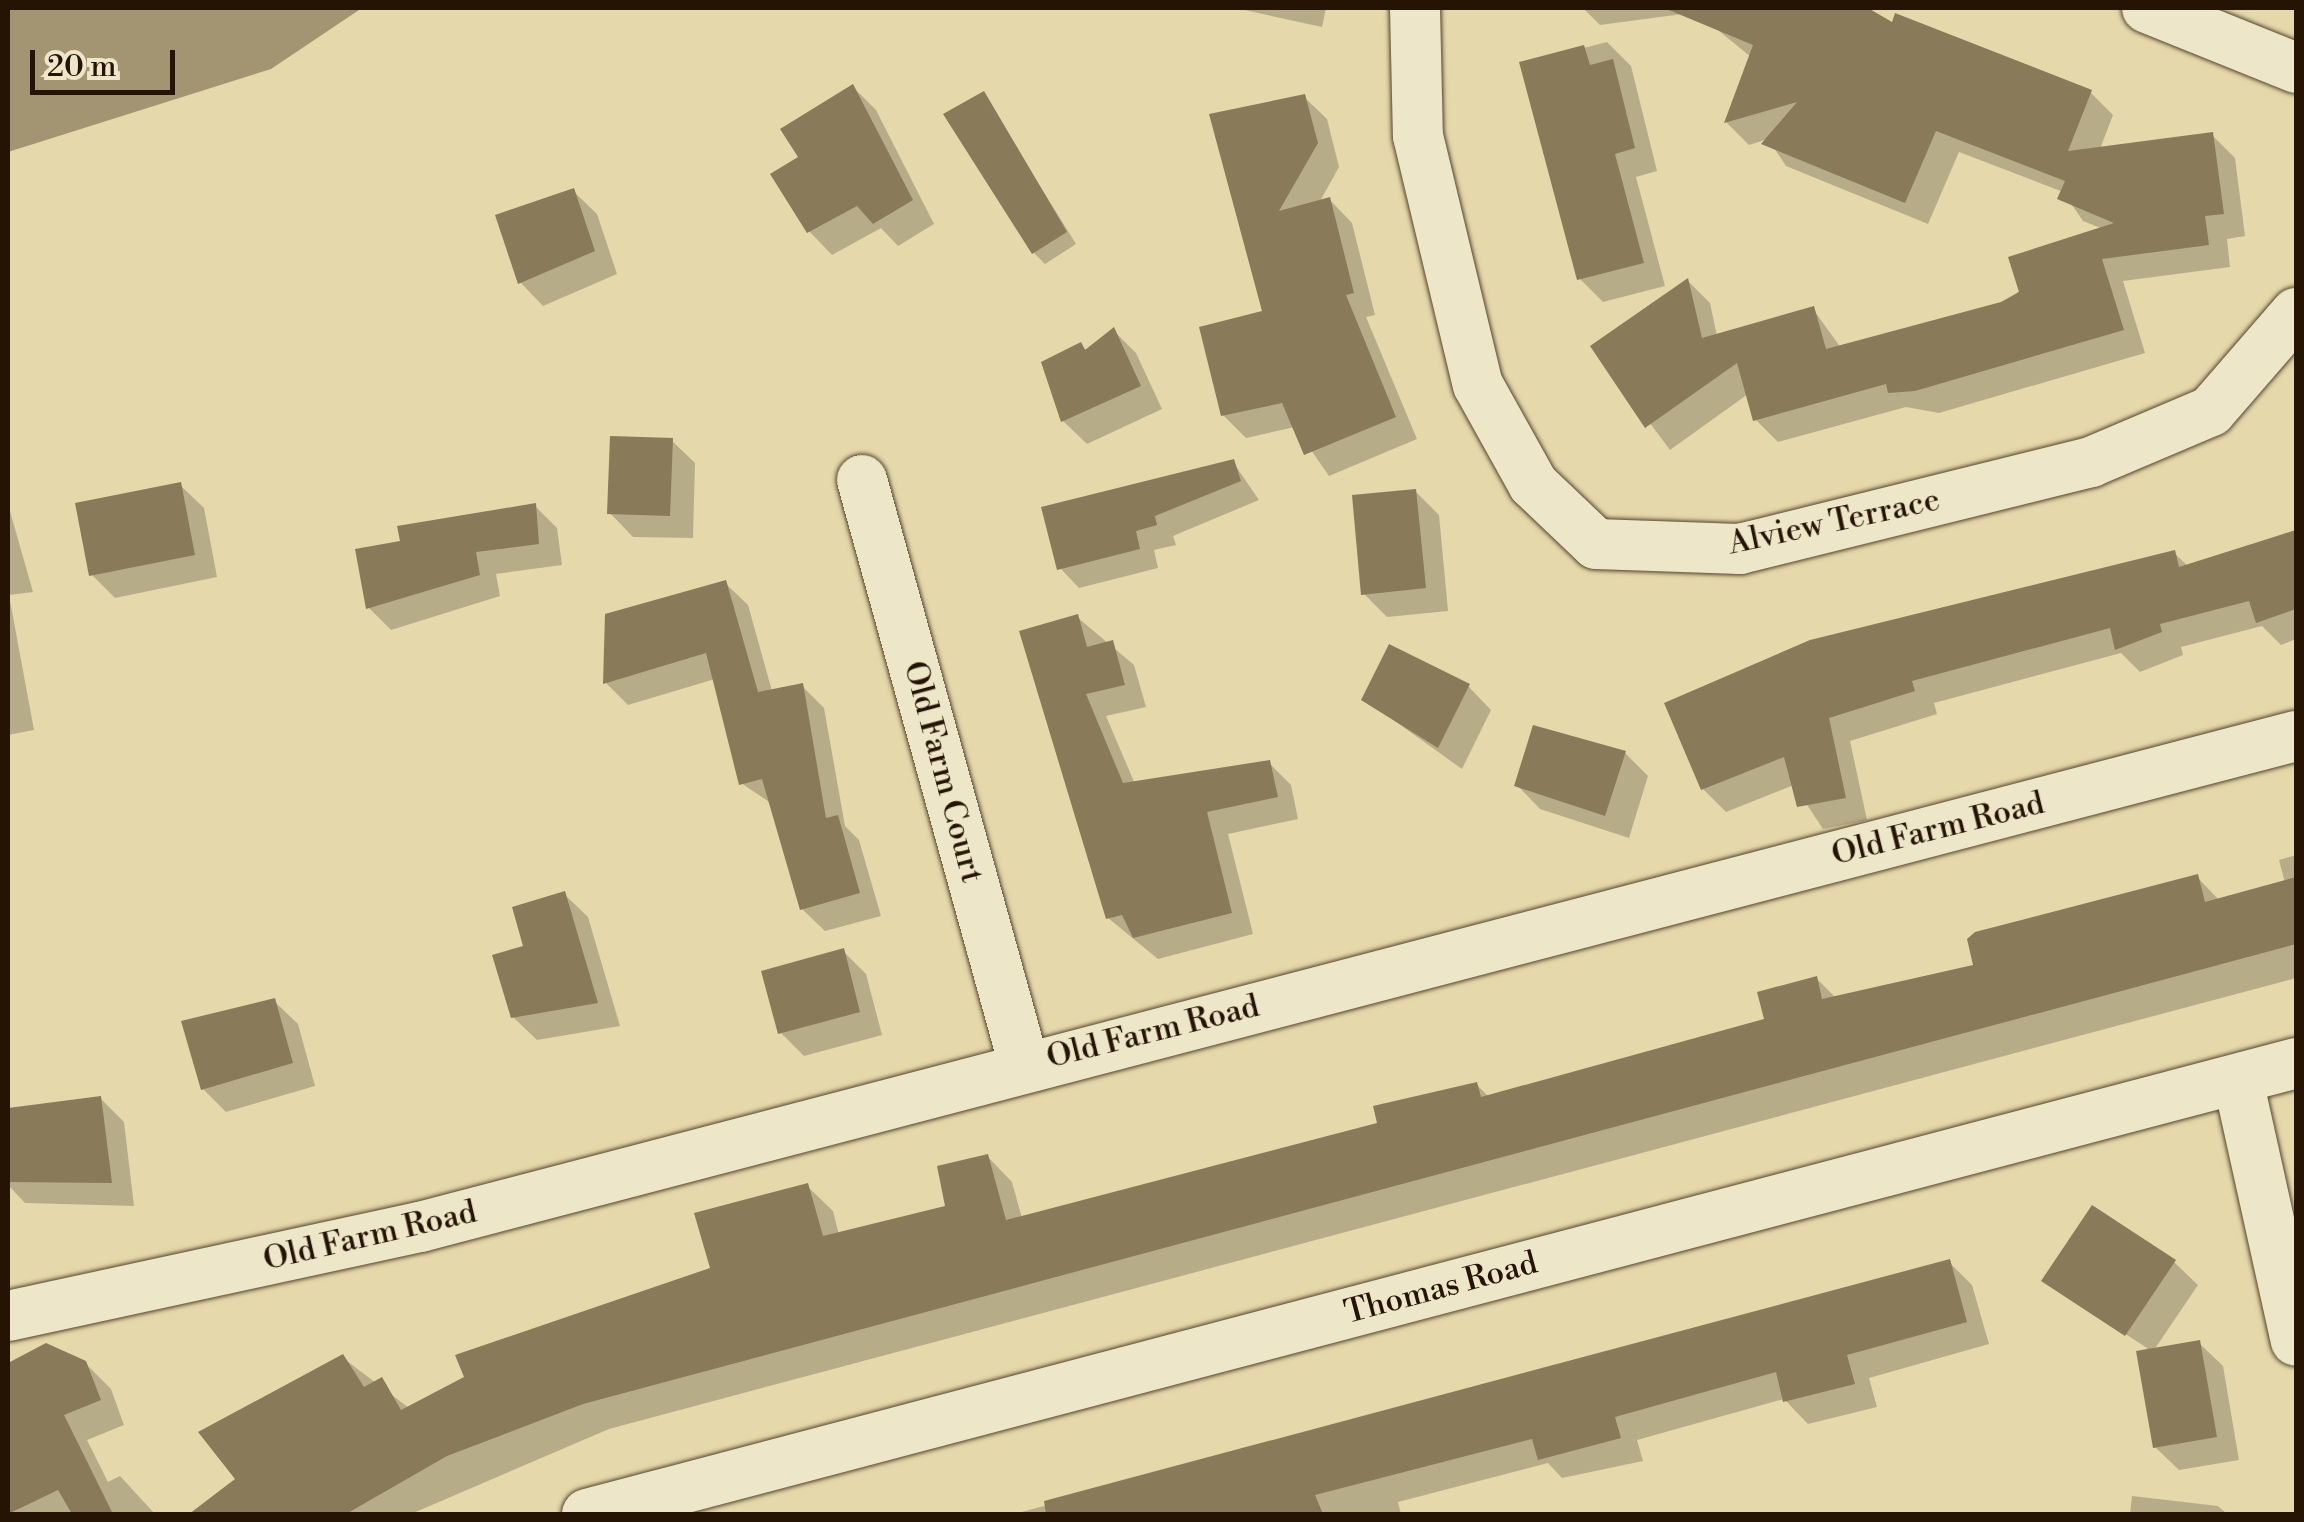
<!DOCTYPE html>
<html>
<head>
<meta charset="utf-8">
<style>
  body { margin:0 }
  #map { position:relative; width:2304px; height:1522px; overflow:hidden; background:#e5d8aa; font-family:"Libre Bodoni",serif }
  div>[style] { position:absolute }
  .water>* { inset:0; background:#a49572 }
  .shadow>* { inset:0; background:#0003 }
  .building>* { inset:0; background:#897a5a }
  .roads { filter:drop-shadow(0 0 2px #55452e) drop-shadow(0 0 2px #55452e) }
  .minor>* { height:50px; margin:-25px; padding:0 25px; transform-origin:25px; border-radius:25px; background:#eee6c8 }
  span { translate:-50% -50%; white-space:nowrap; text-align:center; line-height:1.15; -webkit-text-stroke:8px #eee6c8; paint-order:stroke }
  .street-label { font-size:32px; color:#251404 }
  .frame { position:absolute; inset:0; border:10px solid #251404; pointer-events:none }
  .scale { position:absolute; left:30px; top:50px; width:145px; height:45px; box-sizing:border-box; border:5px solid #251404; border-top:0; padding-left:12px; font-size:30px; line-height:35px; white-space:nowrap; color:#251404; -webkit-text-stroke:8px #eee6c8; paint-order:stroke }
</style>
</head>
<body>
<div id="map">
  <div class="water">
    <div style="clip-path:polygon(8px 8px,362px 8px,271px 69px,8px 152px)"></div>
  </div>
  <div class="shadow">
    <div style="clip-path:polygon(1235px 8px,1326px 8px,1322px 27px)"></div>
    <div style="clip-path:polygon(1583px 8px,1838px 8px,2090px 92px,2113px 115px,2100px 149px,2212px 135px,2235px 158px,2245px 236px,2227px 239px,2230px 267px,2123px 281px,2145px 353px,1939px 413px,1906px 407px,1778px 442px,1756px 420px,1748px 394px,1670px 450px,1593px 347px,1688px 281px,1710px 303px,1717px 336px,1813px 309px,1841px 348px,2002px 304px,2103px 229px,2083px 221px,2063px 192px,1959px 152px,1928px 224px,1786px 166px,1768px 139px,1749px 145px,1726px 122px,1751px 57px,1719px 31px,1728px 8px,1600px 25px)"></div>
    <div style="clip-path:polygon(1607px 42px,1631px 66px,1657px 171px,1636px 177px,1665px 286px,1603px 302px,1580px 279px,1522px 64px)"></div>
    <div style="clip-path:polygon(853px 87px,876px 110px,934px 224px,898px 246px,881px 228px,832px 255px,809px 231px,801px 157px)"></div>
    <div style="clip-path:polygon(983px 94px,1076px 244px,1045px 264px,1034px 253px)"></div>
    <div style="clip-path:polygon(1304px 97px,1327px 119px,1339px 167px,1319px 203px,1330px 200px,1352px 223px,1375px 315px,1366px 317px,1417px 439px,1329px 476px,1295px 427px,1246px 438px,1223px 415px,1266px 313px,1212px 116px)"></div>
    <div style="clip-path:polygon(573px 191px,597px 214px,617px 274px,543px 306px,520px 282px)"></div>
    <div style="clip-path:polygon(1113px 330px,1136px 353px,1162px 409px,1087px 444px,1063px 421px,1044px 363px,1081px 345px,1087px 351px)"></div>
    <div style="clip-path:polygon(671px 440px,695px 463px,693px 538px,633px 537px,610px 513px)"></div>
    <div style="clip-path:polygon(1233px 462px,1259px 500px,1173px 536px,1176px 545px,1154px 550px,1158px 568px,1079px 588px,1060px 568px)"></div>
    <div style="clip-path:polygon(180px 485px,204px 508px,217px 577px,115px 598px,91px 574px)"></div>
    <div style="clip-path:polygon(1415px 491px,1439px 515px,1448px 611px,1387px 617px,1364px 594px)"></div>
    <div style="clip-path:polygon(8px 504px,33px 592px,9px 595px,34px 730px,8px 735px)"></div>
    <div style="clip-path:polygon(535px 506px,557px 528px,562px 565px,496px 574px,500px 596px,391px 630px,369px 608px,402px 543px)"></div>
    <div style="clip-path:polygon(2296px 530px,2296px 639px,2281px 645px,2262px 626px,2181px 647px,2183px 655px,2140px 672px,2121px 653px,1934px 703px,1937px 714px,1850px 741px,1867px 820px,1823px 829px,1794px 785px,1726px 812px,1703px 789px,1667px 704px,2174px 553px,2188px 566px)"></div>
    <div style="clip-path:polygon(725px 583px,748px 605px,772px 691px,802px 686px,824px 708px,845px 826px,859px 840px,881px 916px,825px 931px,802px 909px,772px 804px,741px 783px,715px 679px,628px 705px,606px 683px)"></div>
    <div style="clip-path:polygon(1077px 617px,1134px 665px,1146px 707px,1106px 716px,1135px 784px,1269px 763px,1291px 785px,1298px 819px,1228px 834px,1253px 934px,1158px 959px,1108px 918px,1022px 633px)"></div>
    <div style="clip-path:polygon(1468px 686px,1491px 710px,1462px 769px,1364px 699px)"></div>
    <div style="clip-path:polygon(1625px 753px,1648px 776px,1629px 838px,1540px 809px,1517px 785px)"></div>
    <div style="clip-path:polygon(2296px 855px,2296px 978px,609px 1429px,411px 1514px,193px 1514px,238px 1480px,343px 1358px,409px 1408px,713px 1269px,807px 1186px,833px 1211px,839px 1235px,948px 1208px,987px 1156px,1012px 1182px,1022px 1218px,1380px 1125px,1476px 1084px,1489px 1097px,1767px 1020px,1816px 978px,1836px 998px,1976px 967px,2197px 877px,2220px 901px,2285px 883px,2279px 860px)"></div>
    <div style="clip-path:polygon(564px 894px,588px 917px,620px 1026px,537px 1040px,513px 1017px,526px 948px)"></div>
    <div style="clip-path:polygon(843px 951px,866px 974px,882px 1035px,804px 1056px,780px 1032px)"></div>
    <div style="clip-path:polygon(274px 1001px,298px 1024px,315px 1086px,226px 1112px,203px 1089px)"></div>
    <div style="clip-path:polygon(101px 1099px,124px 1122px,134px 1206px,25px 1203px,8px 1185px,8px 1111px)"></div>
    <div style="clip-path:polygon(1949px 1262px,1972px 1285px,1989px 1344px,1869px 1378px,1877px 1407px,1808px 1424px,1784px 1399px,1637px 1440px,1643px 1461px,1562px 1478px,1548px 1463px,1398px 1502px,1401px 1514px,1014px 1514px)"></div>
    <div style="clip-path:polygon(2174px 1262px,2198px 1285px,2154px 1350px,2199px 1343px,2223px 1366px,2239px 1460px,2179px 1470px,2155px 1447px,2147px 1348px,2044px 1281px)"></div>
    <div style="clip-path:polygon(46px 1346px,85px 1363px,111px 1389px,124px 1425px,87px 1440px,108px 1482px,120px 1476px,155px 1514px,10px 1514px,8px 1365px)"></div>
    <div style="clip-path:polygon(2132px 1496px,2218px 1506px,2227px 1514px,2130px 1514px)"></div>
  </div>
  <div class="building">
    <div style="clip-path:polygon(1664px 8px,1868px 8px,1892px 22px,1895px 13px,2092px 90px,2068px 151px,2213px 132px,2224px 214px,2205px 216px,2209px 245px,2102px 259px,2124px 330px,1915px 391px,1888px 393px,1886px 384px,1753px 421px,1737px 363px,1645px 428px,1590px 346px,1688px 278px,1702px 338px,1814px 306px,1826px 349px,2001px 302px,2019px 292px,2008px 257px,2114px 223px,2057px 199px,2065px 181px,1936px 131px,1905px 203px,1761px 144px,1797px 102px,1724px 123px,1753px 45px)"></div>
    <div style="clip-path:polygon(1584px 45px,1590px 65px,1613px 59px,1635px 148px,1615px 154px,1644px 263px,1577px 280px,1519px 62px)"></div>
    <div style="clip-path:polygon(853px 84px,913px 200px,873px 224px,857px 206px,807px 233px,770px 174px,798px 157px,780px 129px)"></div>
    <div style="clip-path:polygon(984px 91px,1067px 232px,1032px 254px,943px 114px)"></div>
    <div style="clip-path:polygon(1305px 94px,1318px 143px,1279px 211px,1330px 197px,1354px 293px,1346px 295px,1396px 417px,1304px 455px,1282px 403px,1221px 416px,1199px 327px,1262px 311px,1209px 114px)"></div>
    <div style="clip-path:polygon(574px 188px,595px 251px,518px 284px,495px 215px)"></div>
    <div style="clip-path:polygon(1114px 327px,1141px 386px,1061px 422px,1041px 362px,1081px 342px,1085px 350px)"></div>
    <div style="clip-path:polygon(610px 436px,673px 438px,670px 516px,607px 514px)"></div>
    <div style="clip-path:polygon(1234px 459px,1241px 481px,1155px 516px,1157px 525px,1136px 531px,1140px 549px,1057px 570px,1041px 507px)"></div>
    <div style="clip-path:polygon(181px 482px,195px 555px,89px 576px,75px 503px)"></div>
    <div style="clip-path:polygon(1416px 489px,1426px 588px,1361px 595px,1352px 495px)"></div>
    <div style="clip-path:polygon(536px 503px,539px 544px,476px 552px,480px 575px,366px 609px,355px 549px,400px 541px,397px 526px)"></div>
    <div style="clip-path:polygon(2296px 530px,2296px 609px,2256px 623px,2249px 601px,2160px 624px,2162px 632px,2115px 650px,2110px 628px,1912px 681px,1915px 691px,1829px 718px,1846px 798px,1797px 807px,1784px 757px,1701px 790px,1664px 703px,1810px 640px,2175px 550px,2179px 567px)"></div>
    <div style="clip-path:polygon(726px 580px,758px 692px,803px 683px,826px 818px,838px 815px,860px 893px,800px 910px,762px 779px,739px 785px,706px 653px,603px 684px,605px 614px)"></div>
    <div style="clip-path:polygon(1078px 614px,1087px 647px,1113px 640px,1125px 685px,1086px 694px,1123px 783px,1270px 760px,1278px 797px,1207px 812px,1232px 913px,1133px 938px,1122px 915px,1106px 919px,1019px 631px)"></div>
    <div style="clip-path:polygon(1389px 644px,1470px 684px,1438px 748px,1361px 700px)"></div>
    <div style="clip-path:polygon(1533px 725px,1626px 751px,1605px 816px,1514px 786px)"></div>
    <div style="clip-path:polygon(2198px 874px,2205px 902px,2296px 877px,2296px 944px,583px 1404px,447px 1456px,346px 1514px,189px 1514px,235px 1479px,198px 1432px,343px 1354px,364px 1387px,382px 1377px,401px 1410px,464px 1377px,455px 1355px,710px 1268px,694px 1213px,808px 1183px,823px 1236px,945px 1206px,937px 1166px,988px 1154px,1006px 1220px,1377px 1123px,1373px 1106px,1477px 1082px,1481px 1097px,1764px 1019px,1757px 992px,1817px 976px,1822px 999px,1973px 965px,1967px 939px,1975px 932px)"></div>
    <div style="clip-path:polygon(565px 891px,598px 1003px,511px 1018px,492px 955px,523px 946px,512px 907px)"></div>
    <div style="clip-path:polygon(844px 948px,860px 1012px,778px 1034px,761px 971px)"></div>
    <div style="clip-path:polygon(275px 998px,293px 1063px,201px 1090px,181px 1021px)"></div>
    <div style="clip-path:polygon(101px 1096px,112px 1183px,8px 1182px,8px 1108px)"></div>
    <div style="clip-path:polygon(2092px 1205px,2176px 1260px,2125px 1336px,2041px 1281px)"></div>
    <div style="clip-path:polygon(1950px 1259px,1967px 1322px,1847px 1355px,1855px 1384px,1783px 1402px,1776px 1372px,1615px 1417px,1621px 1438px,1538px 1460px,1532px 1439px,1315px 1495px,1323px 1514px,1046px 1514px,1044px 1501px)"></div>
    <div style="clip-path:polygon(2200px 1340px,2217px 1437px,2153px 1448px,2136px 1351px)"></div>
    <div style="clip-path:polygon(46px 1343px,86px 1361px,101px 1400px,64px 1415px,113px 1514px,72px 1514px,58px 1490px,8px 1514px,8px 1363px)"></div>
  </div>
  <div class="roads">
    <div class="minor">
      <div style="left:1415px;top:8px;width:128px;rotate:88.7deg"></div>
      <div style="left:1418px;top:136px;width:256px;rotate:76.5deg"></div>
      <div style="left:1478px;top:385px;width:113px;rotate:60.9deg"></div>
      <div style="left:1533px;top:484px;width:87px;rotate:43.6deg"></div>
      <div style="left:1596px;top:544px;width:144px;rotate:2deg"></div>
      <div style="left:1740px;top:549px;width:362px;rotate:-13.9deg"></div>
      <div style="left:2091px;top:462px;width:130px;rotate:-23deg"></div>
      <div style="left:2211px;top:411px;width:130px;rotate:-49.1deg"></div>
      <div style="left:2147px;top:8px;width:161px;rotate:21.9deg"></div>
      <div style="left:862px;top:480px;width:607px;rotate:74.52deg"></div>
      <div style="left:2238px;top:1080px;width:267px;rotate:77.5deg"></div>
      <div style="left:8px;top:1316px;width:422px;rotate:-12.2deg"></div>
      <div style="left:420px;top:1227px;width:1939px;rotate:-14.67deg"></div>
      <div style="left:587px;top:1514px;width:1768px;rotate:-14.78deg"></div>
    </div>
  </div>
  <div class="street-label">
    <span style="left:1834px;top:522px;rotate:-12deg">Alview Terrace</span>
    <span style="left:943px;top:772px;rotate:75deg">Old Farm Court</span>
    <span style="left:1938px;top:829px;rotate:-14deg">Old Farm Road</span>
    <span style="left:1153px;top:1032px;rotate:-14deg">Old Farm Road</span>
    <span style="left:370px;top:1236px;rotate:-13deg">Old Farm Road</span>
    <span style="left:1441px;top:1288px;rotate:-15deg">Thomas Road</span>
  </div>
  <div class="frame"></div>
  <div class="scale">20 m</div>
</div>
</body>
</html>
